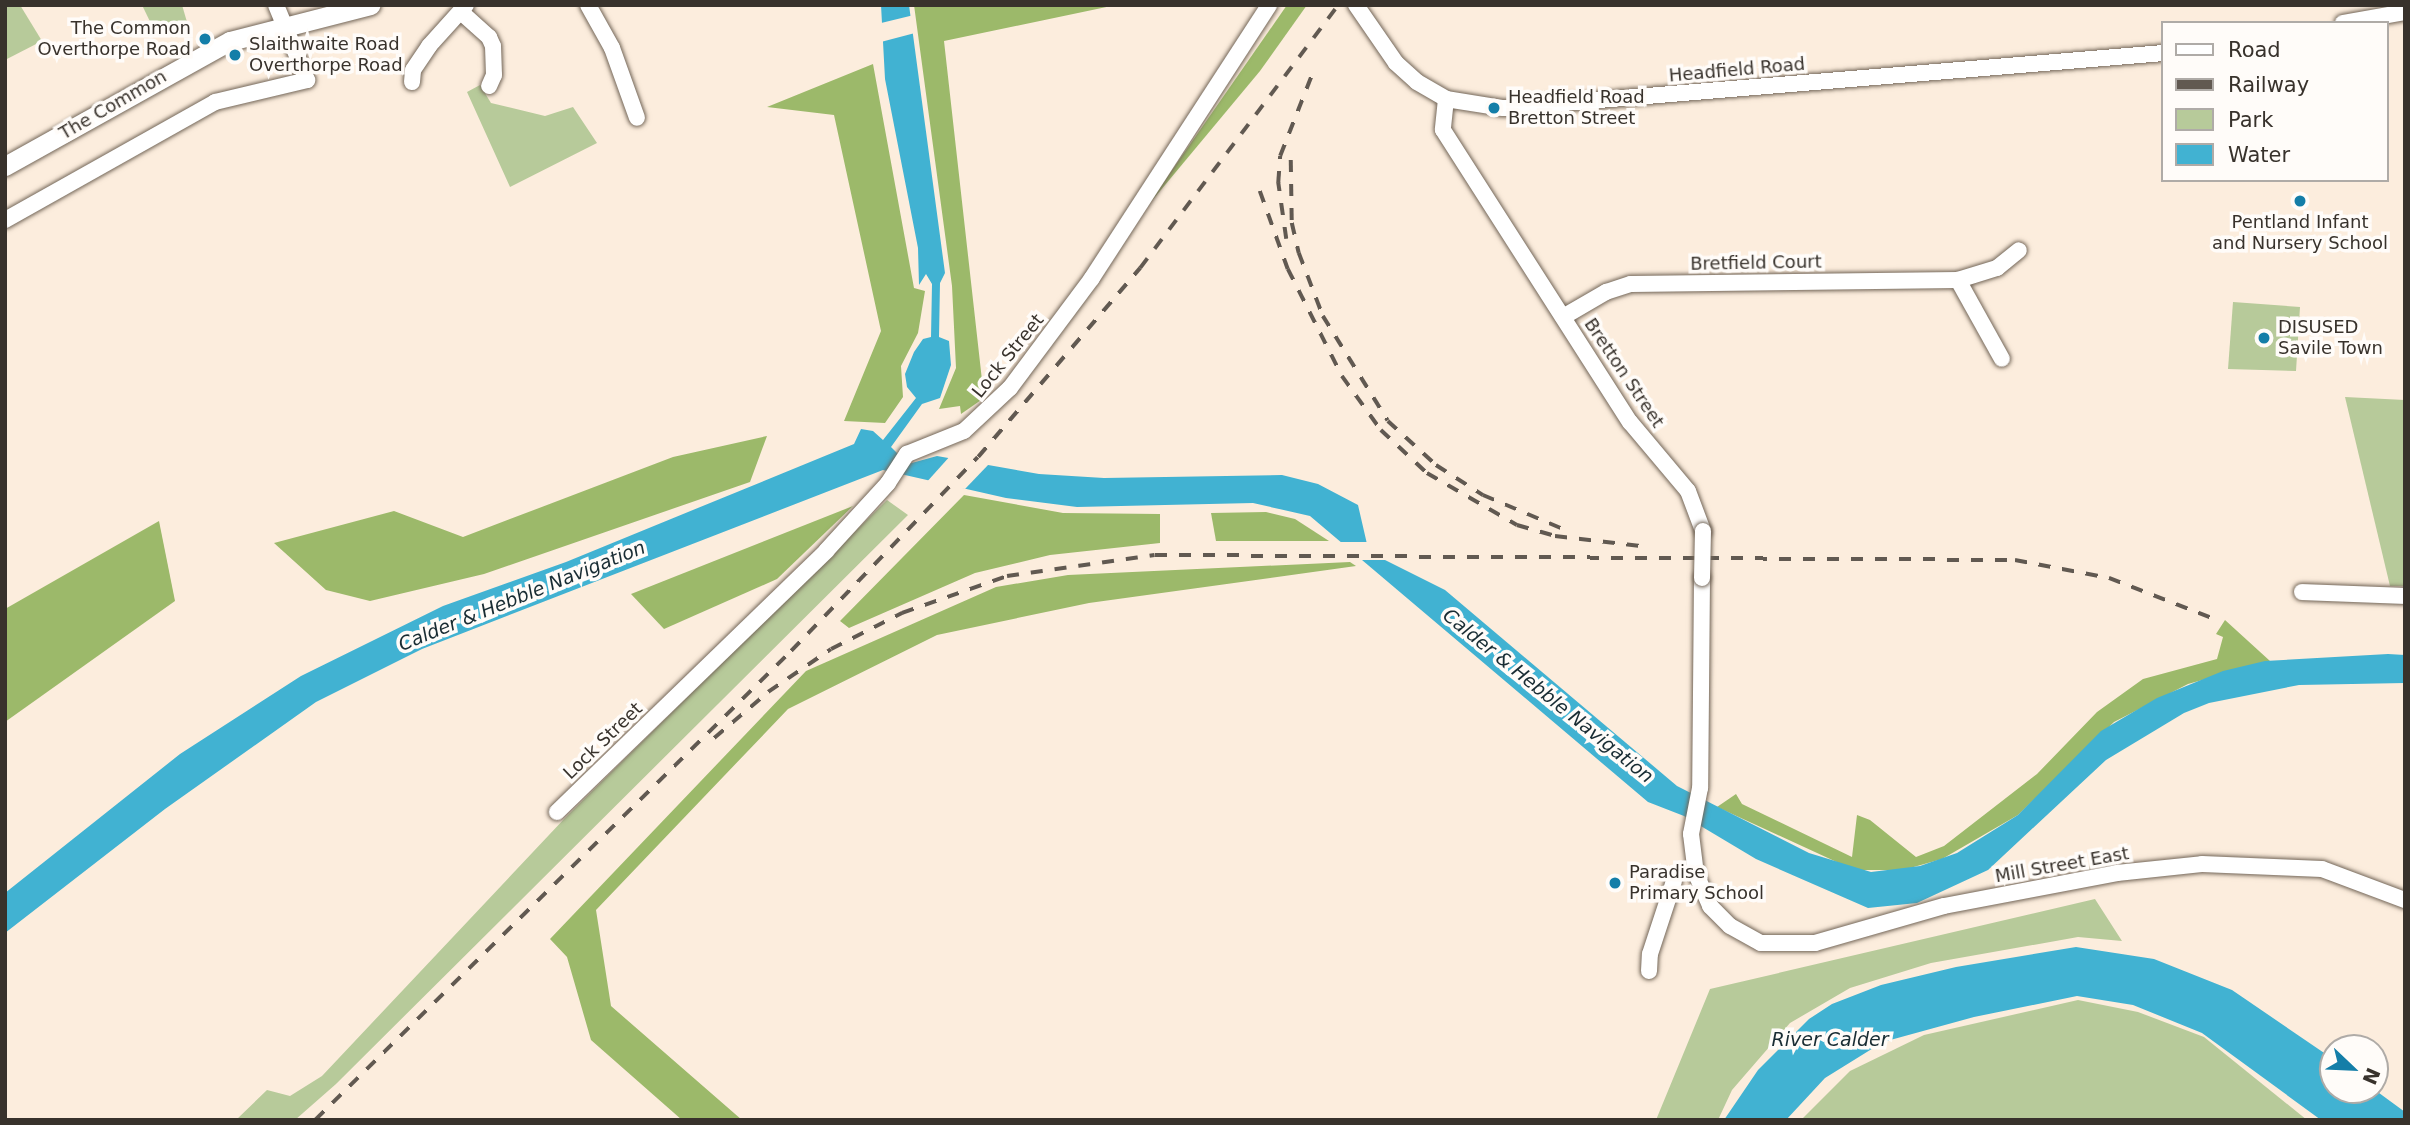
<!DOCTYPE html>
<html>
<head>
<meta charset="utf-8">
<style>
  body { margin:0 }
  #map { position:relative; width:2410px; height:1125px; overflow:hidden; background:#fceddd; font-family:"DejaVu Sans",sans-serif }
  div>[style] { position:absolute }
  .green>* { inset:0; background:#b7ca9a }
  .forest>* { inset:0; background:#9cb96a }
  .water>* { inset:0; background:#41b2d2 }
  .pier>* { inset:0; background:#fceddd }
  .roads { filter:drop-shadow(0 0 2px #736658) drop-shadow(0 0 2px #736658) }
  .minor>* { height:16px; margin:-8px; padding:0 8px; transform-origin:8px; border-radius:8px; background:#fff }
  .major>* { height:19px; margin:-9.5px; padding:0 9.5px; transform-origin:9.5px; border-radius:9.5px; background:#fff }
  .rail>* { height:3.5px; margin-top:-1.75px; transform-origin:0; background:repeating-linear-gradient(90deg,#615951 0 12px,transparent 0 24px) }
  .bridges { filter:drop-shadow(0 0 2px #736658) drop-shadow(0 0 2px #736658) }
  .minor-bridge>* { height:16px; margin:-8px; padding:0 8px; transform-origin:8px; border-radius:8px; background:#fff }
  .dots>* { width:19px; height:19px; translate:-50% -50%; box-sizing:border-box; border:4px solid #fffcf9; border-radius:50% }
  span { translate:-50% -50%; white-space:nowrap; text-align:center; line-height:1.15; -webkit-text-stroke:7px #fffcf9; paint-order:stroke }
  .poi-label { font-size:18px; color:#38322c }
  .right { translate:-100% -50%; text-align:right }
  .left { translate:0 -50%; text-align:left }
  .street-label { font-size:18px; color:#38322c }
  .water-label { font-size:19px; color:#192c33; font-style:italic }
  .frame { position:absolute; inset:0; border:7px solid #38322c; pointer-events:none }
  .legend { position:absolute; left:2161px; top:21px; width:228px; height:161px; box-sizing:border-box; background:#fffcf9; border:2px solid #afaba7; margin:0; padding:9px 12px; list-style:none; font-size:21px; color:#38322c }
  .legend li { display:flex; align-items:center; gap:14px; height:35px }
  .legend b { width:35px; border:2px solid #afaba7 }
  .north { position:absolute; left:2319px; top:1034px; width:70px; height:70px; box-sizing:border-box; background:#fffcf9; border:2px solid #afaba7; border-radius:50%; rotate:113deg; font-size:19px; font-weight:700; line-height:28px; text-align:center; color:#38322c }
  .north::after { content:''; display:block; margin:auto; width:24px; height:32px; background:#147ea8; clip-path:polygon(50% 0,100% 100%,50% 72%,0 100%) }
</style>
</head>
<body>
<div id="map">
  <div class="green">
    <div style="clip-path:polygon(5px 5px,20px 5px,42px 41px,5px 60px)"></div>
    <div style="clip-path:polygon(142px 5px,182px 5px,187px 22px,157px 36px)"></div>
    <div style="clip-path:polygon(480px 85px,491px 103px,545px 116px,573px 107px,597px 143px,510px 187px,467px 92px)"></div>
    <div style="clip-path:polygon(2233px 302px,2300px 307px,2296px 371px,2228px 369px)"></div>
    <div style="clip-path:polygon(2345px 397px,2405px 400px,2405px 586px,2390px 586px)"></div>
    <div style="clip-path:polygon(887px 500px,908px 515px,336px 1084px,295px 1120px,236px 1120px,267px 1090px,290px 1096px,322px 1076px,565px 818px)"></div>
    <div style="clip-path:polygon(2095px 899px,2122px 941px,2078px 937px,1931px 963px,1850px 988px,1790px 1023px,1732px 1090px,1718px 1120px,1656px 1120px,1710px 989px)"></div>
    <div style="clip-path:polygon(2078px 1000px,2138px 1012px,2204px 1037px,2307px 1120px,1801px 1120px,1850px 1071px,1924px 1035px)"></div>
  </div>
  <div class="forest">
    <div style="clip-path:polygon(914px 5px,1116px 5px,944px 41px,984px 398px,961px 414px,960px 406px,939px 409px,956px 368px,952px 286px)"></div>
    <div style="clip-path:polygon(1287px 5px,1307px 5px,1260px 71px,1145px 209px)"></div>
    <div style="clip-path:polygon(873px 64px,914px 288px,925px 291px,918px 333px,901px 366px,903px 397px,885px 423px,844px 421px,881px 331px,834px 115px,767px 107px)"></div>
    <div style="clip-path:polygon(767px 436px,750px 482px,484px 574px,370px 601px,326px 590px,274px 543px,394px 511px,463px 537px,673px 457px)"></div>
    <div style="clip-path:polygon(964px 495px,1063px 513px,1160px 514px,1160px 543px,1050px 555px,975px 573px,849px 628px,840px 621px)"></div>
    <div style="clip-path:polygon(853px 506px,777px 579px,664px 629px,631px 594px)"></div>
    <div style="clip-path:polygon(1266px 512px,1295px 519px,1329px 541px,1216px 541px,1211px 513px)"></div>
    <div style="clip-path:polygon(159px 521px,175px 601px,5px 722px,5px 609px)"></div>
    <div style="clip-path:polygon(1350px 562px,1356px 566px,1089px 603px,937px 635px,788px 709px,596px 910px,611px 1006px,742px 1120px,682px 1120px,591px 1040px,567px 957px,550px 939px,806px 671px,996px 587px,1068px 575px)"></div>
    <div style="clip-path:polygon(2225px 620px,2270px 661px,2188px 684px,2114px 722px,2018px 815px,1942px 859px,1903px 870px,1854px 870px,1717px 807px,1736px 794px,1742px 804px,1852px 857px,1857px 815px,1870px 820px,1916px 857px,1944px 846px,2037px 774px,2097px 712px,2143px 679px,2217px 659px,2223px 637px,2216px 634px)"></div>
  </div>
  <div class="water">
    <div style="clip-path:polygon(881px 5px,909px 5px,945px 273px,940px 283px,939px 337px,949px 341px,951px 365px,940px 398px,922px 404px,891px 447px,908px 464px,937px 456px,1039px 474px,1104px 478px,1282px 475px,1318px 484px,1358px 505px,1367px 544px,1383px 559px,1445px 590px,1677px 786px,1809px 853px,1871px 872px,1920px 866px,1957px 853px,2018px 815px,2101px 731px,2157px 698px,2223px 671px,2265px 661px,2388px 654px,2405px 655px,2405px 683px,2299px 685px,2209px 703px,2184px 713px,2106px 760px,1988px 870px,1917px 903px,1868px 908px,1756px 859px,1684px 816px,1648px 802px,1310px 516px,1253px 503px,1077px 507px,1006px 498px,883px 470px,422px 649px,316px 702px,165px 809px,5px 933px,5px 893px,180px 754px,301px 676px,443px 606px,566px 562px,854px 444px,861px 429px,873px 431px,883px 440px,916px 398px,907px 387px,905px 374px,914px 352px,923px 339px,931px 337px,932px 284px,926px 274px,919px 285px,918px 248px,885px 79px)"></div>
    <div style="clip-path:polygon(2076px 947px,2154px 959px,2232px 990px,2333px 1059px,2333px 1090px,2375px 1090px,2405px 1112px,2405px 1120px,2321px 1120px,2202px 1033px,2133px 1005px,2077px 996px,1974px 1017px,1883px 1042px,1825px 1078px,1786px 1120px,1724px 1120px,1758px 1070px,1809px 1019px,1832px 1004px,1881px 985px,1956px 967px)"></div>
  </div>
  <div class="pier">
    <div style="clip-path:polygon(914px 15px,915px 33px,877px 43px,877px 24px)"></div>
    <div style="clip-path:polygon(951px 455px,989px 464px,965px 489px,925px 484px)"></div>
    <div style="clip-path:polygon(1338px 542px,1370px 542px,1390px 560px,1359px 560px)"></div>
  </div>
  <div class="roads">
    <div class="minor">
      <div style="left:588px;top:5px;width:49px;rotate:60.8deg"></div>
      <div style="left:612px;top:48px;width:74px;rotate:70.3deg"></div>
      <div style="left:1356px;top:5px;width:70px;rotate:55.4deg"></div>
      <div style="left:1396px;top:63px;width:28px;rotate:42deg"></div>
      <div style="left:1417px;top:82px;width:34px;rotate:30deg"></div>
      <div style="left:1446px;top:99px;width:58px;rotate:9deg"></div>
      <div style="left:1503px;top:108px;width:662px;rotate:-4.76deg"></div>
      <div style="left:461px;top:12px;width:38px;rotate:42deg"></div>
      <div style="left:489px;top:37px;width:10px;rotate:66deg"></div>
      <div style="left:493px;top:46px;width:29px;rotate:88deg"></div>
      <div style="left:494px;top:75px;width:12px;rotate:114deg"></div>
      <div style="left:2343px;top:23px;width:63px;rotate:-10.1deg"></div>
      <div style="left:412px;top:82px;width:12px;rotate:-85deg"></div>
      <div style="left:413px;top:70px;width:29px;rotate:-56deg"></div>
      <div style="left:429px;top:46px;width:55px;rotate:-47.9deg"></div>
      <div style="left:1446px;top:99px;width:31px;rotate:96deg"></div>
      <div style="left:1443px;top:130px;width:347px;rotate:57.4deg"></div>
      <div style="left:1630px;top:422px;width:90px;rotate:50deg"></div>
      <div style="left:1688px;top:491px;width:43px;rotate:69.4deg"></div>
      <div style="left:5px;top:220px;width:241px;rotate:-29.3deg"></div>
      <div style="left:215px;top:102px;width:95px;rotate:-13.4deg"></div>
      <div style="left:307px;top:80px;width:81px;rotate:-112.5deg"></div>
      <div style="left:1958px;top:280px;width:90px;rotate:60.9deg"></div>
      <div style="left:1563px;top:317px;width:50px;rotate:-30.2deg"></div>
      <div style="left:1606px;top:292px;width:26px;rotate:-18deg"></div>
      <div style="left:1631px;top:284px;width:327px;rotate:-0.7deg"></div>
      <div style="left:1958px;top:280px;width:41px;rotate:-17.1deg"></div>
      <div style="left:1997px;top:268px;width:28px;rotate:-39deg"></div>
      <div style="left:1702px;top:578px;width:210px;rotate:90.5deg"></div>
      <div style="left:1700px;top:788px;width:47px;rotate:101.1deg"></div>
      <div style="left:1691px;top:834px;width:40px;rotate:82.9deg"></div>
      <div style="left:1696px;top:874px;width:35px;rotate:66deg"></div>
      <div style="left:1710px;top:906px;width:28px;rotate:45deg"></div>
      <div style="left:1730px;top:926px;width:35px;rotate:29deg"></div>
      <div style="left:1761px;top:943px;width:54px"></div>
      <div style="left:1815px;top:943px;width:134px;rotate:-16deg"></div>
      <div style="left:1944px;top:906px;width:176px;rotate:-10.8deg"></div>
      <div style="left:2117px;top:873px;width:85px;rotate:-6deg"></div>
      <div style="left:2202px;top:864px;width:120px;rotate:2.4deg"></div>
      <div style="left:2322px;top:869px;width:89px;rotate:20.5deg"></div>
      <div style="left:2302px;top:592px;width:103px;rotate:2.2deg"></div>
      <div style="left:557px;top:812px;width:375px;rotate:-44.1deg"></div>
      <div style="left:826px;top:551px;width:92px;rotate:-47.6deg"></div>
      <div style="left:888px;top:483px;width:35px;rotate:-57deg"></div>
      <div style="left:907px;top:454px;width:61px;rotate:-22deg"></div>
      <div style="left:964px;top:431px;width:63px;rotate:-43.1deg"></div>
      <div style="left:1010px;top:388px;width:137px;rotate:-53.3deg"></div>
      <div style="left:1092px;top:278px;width:325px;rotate:-57deg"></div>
      <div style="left:1649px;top:971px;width:17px;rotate:-87deg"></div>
      <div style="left:1650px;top:954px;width:77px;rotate:-71.8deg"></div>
    </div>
    <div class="major">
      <div style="left:5px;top:166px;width:257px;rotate:-29.1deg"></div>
      <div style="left:230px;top:41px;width:145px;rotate:-14.4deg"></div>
    </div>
  </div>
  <div class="rail">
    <div style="left:1291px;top:160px;width:63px;rotate:89.1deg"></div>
    <div style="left:1292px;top:223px;width:31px;rotate:77deg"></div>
    <div style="left:1299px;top:253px;width:67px;rotate:69.1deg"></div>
    <div style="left:1323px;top:316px;width:123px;rotate:58.2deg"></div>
    <div style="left:1388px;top:421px;width:65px;rotate:42.5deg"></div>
    <div style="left:1436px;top:465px;width:56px;rotate:32.6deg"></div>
    <div style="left:1483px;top:495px;width:87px;rotate:23deg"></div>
    <div style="left:1260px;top:191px;width:83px;rotate:70.3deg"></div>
    <div style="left:1288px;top:269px;width:120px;rotate:63.2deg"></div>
    <div style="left:1342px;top:376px;width:67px;rotate:54.2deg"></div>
    <div style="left:1381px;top:430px;width:63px;rotate:43.1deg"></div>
    <div style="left:1427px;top:473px;width:104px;rotate:30deg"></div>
    <div style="left:1517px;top:525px;width:40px;rotate:16deg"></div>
    <div style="left:1555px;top:536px;width:86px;rotate:6.7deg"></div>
    <div style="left:1286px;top:239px;width:57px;rotate:-98.1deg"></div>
    <div style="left:1278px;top:183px;width:27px;rotate:-86deg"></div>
    <div style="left:1280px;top:156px;width:85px;rotate:-68.6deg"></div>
    <div style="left:714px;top:738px;width:71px;rotate:-40.4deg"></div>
    <div style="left:768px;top:692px;width:76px;rotate:-34.3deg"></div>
    <div style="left:831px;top:649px;width:80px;rotate:-26.9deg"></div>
    <div style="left:902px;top:613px;width:111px;rotate:-19.4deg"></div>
    <div style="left:1007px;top:576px;width:149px;rotate:-8.1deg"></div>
    <div style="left:1155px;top:555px;width:860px;rotate:0.33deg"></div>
    <div style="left:2015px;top:560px;width:96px;rotate:10.8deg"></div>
    <div style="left:2109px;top:578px;width:119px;rotate:21.2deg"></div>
    <div style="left:315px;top:1120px;width:668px;rotate:-44.58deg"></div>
    <div style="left:791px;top:651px;width:269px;rotate:-46.1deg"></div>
    <div style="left:978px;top:457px;width:249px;rotate:-49.4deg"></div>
    <div style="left:1140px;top:268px;width:329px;rotate:-53deg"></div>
  </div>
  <div class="bridges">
    <div class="minor-bridge">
      <div style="left:1702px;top:578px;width:47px;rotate:-88.8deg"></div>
    </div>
  </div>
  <div class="dots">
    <div style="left:205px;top:39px;background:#147ea8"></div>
    <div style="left:235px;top:55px;background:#147ea8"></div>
    <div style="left:1494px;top:108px;background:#147ea8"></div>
    <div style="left:2300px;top:201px;background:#147ea8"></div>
    <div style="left:2264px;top:338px;background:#147ea8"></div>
    <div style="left:1615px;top:883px;background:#147ea8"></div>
  </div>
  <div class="poi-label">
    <span class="right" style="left:191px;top:39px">The Common<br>Overthorpe Road</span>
    <span class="left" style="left:249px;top:55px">Slaithwaite Road<br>Overthorpe Road</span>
    <span class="left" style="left:1508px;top:108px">Headfield Road<br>Bretton Street</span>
    <span style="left:2300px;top:233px">Pentland Infant<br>and Nursery School</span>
    <span class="left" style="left:2278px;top:338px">DISUSED<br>Savile Town</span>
    <span class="left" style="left:1629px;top:883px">Paradise<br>Primary School</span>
  </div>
  <div class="street-label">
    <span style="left:1737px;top:70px;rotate:-5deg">Headfield Road</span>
    <span style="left:113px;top:105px;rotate:-30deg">The Common</span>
    <span style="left:1756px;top:263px;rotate:-1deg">Bretfield Court</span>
    <span style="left:1008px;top:356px;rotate:-51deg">Lock Street</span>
    <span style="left:1624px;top:373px;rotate:56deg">Bretton Street</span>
    <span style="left:603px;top:741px;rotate:-44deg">Lock Street</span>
    <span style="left:2062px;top:865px;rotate:-10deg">Mill Street East</span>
  </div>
  <div class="water-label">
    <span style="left:522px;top:596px;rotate:-22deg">Calder &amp; Hebble Navigation</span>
    <span style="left:1548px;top:696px;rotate:39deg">Calder &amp; Hebble Navigation</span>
    <span style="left:1830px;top:1040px">River Calder</span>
  </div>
  <div class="frame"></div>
  <ul class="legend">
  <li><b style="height:9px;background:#fff"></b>Road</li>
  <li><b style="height:9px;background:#615951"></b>Railway</li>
  <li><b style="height:19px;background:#b7ca9a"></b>Park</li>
  <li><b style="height:19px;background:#41b2d2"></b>Water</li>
  </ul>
  <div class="north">N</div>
</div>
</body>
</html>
